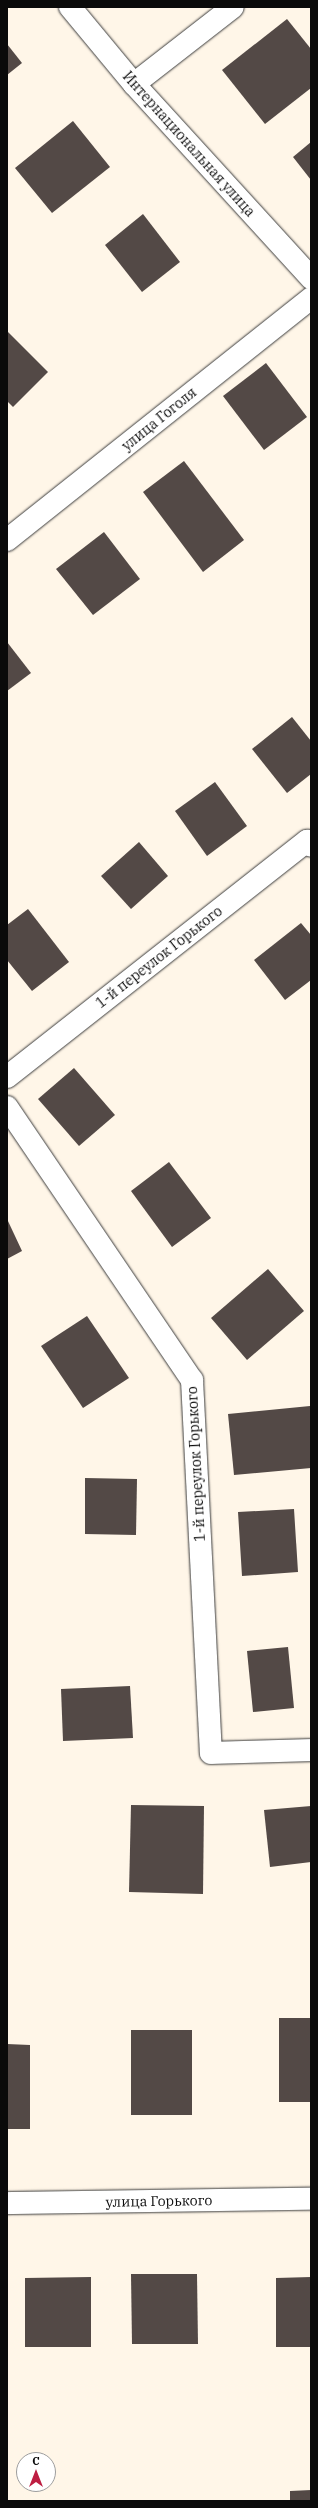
<!DOCTYPE html>
<html>
<head>
<meta charset="utf-8">
<style>
  body { margin:0 }
  #map { position:relative; width:318px; height:2508px; overflow:hidden; background:#fff6e8; font-family:"IBM Plex Serif",serif }
  div>[style] { position:absolute }
  .building>* { inset:0; background:#534946 }
  .roads { filter:drop-shadow(0 0 1px #3d3d3d) drop-shadow(0 0 1px #3d3d3d) }
  .street>* { height:22px; margin:-11px; padding:0 11px; transform-origin:11px; border-radius:11px; background:#fff }
  span { translate:-50% -50%; white-space:nowrap; text-align:center; line-height:1.15; -webkit-text-stroke:4px #fff; paint-order:stroke }
  .street-label { font-size:14px; color:#0a0a0a }
  .frame { position:absolute; inset:0; border:8px solid #0a0a0a; pointer-events:none }
  .north { position:absolute; left:16px; top:2452px; width:40px; height:40px; box-sizing:border-box; background:#fff; border:1px solid #9d9d9d; border-radius:50%; rotate:0deg; font-size:11px; font-weight:700; line-height:16px; text-align:center; color:#0a0a0a }
  .north::after { content:''; display:block; margin:auto; width:14px; height:18px; background:#be1e42; clip-path:polygon(50% 0,100% 100%,50% 72%,0 100%) }
</style>
</head>
<body>
<div id="map">
  <div class="building">
    <div style="clip-path:polygon(287px 19px,311px 49px,311px 88px,265px 124px,222px 70px)"></div>
    <div style="clip-path:polygon(7px 44px,22px 63px,7px 75px)"></div>
    <div style="clip-path:polygon(73px 121px,110px 167px,52px 213px,15px 168px)"></div>
    <div style="clip-path:polygon(311px 142px,311px 180px,293px 157px)"></div>
    <div style="clip-path:polygon(143px 214px,180px 262px,142px 292px,105px 245px)"></div>
    <div style="clip-path:polygon(7px 331px,48px 372px,13px 407px,7px 401px)"></div>
    <div style="clip-path:polygon(266px 363px,307px 417px,264px 450px,223px 396px)"></div>
    <div style="clip-path:polygon(184px 461px,244px 540px,203px 572px,143px 492px)"></div>
    <div style="clip-path:polygon(104px 532px,140px 579px,93px 615px,56px 569px)"></div>
    <div style="clip-path:polygon(7px 642px,31px 673px,7px 691px)"></div>
    <div style="clip-path:polygon(292px 717px,311px 741px,311px 774px,287px 793px,252px 749px)"></div>
    <div style="clip-path:polygon(215px 782px,247px 826px,207px 856px,175px 811px)"></div>
    <div style="clip-path:polygon(139px 842px,168px 876px,131px 909px,101px 876px)"></div>
    <div style="clip-path:polygon(28px 909px,69px 962px,32px 991px,7px 960px,7px 925px)"></div>
    <div style="clip-path:polygon(301px 923px,311px 935px,311px 980px,285px 1000px,254px 960px)"></div>
    <div style="clip-path:polygon(74px 1068px,115px 1115px,79px 1146px,38px 1099px)"></div>
    <div style="clip-path:polygon(169px 1162px,211px 1218px,172px 1247px,131px 1191px)"></div>
    <div style="clip-path:polygon(7px 1219px,22px 1251px,7px 1259px)"></div>
    <div style="clip-path:polygon(268px 1269px,304px 1311px,247px 1360px,211px 1318px)"></div>
    <div style="clip-path:polygon(87px 1316px,129px 1378px,83px 1408px,41px 1346px)"></div>
    <div style="clip-path:polygon(310px 1406px,311px 1468px,234px 1475px,228px 1414px)"></div>
    <div style="clip-path:polygon(85px 1478px,137px 1479px,136px 1535px,85px 1534px)"></div>
    <div style="clip-path:polygon(294px 1509px,298px 1572px,242px 1576px,238px 1512px)"></div>
    <div style="clip-path:polygon(288px 1647px,294px 1708px,253px 1712px,247px 1651px)"></div>
    <div style="clip-path:polygon(130px 1686px,133px 1738px,63px 1741px,61px 1689px)"></div>
    <div style="clip-path:polygon(131px 1805px,204px 1806px,203px 1894px,129px 1892px)"></div>
    <div style="clip-path:polygon(311px 1806px,311px 1862px,270px 1867px,264px 1810px)"></div>
    <div style="clip-path:polygon(279px 2018px,311px 2018px,311px 2102px,279px 2102px)"></div>
    <div style="clip-path:polygon(131px 2030px,192px 2030px,192px 2115px,131px 2115px)"></div>
    <div style="clip-path:polygon(7px 2044px,30px 2045px,30px 2129px,7px 2129px)"></div>
    <div style="clip-path:polygon(131px 2274px,197px 2274px,198px 2344px,132px 2344px)"></div>
    <div style="clip-path:polygon(91px 2277px,91px 2347px,25px 2347px,25px 2278px)"></div>
    <div style="clip-path:polygon(311px 2277px,311px 2347px,276px 2347px,276px 2278px)"></div>
    <div style="clip-path:polygon(311px 2490px,311px 2501px,290px 2501px,290px 2491px)"></div>
  </div>
  <div class="roads">
    <div class="street">
      <div style="left:70px;top:7px;width:100px;rotate:50.3deg"></div>
      <div style="left:134px;top:84px;width:263px;rotate:47.6deg"></div>
      <div style="left:134px;top:84px;width:125px;rotate:-37.9deg"></div>
      <div style="left:7px;top:540px;width:389px;rotate:-38.5deg"></div>
      <div style="left:7px;top:1077px;width:382px;rotate:-38.2deg"></div>
      <div style="left:307px;top:841px;width:6px;rotate:51deg"></div>
      <div style="left:7px;top:1107px;width:330px;rotate:55.9deg"></div>
      <div style="left:192px;top:1380px;width:373px;rotate:87.1deg"></div>
      <div style="left:211px;top:1753px;width:100px;rotate:-1.7deg"></div>
      <div style="left:7px;top:2203px;width:304px;rotate:-0.8deg"></div>
    </div>
  </div>
  <div class="street-label">
    <span style="left:189px;top:144px;rotate:48deg">Интернациональная улица</span>
    <span style="left:159px;top:419px;rotate:-39deg">улица Гоголя</span>
    <span style="left:159px;top:957px;rotate:-38deg">1-й переулок Горького</span>
    <span style="left:196px;top:1464px;rotate:-93deg">1-й переулок Горького</span>
    <span style="left:159px;top:2201px;rotate:-1deg">улица Горького</span>
  </div>
  <div class="frame"></div>
  <div class="north">С</div>
</div>
</body>
</html>
